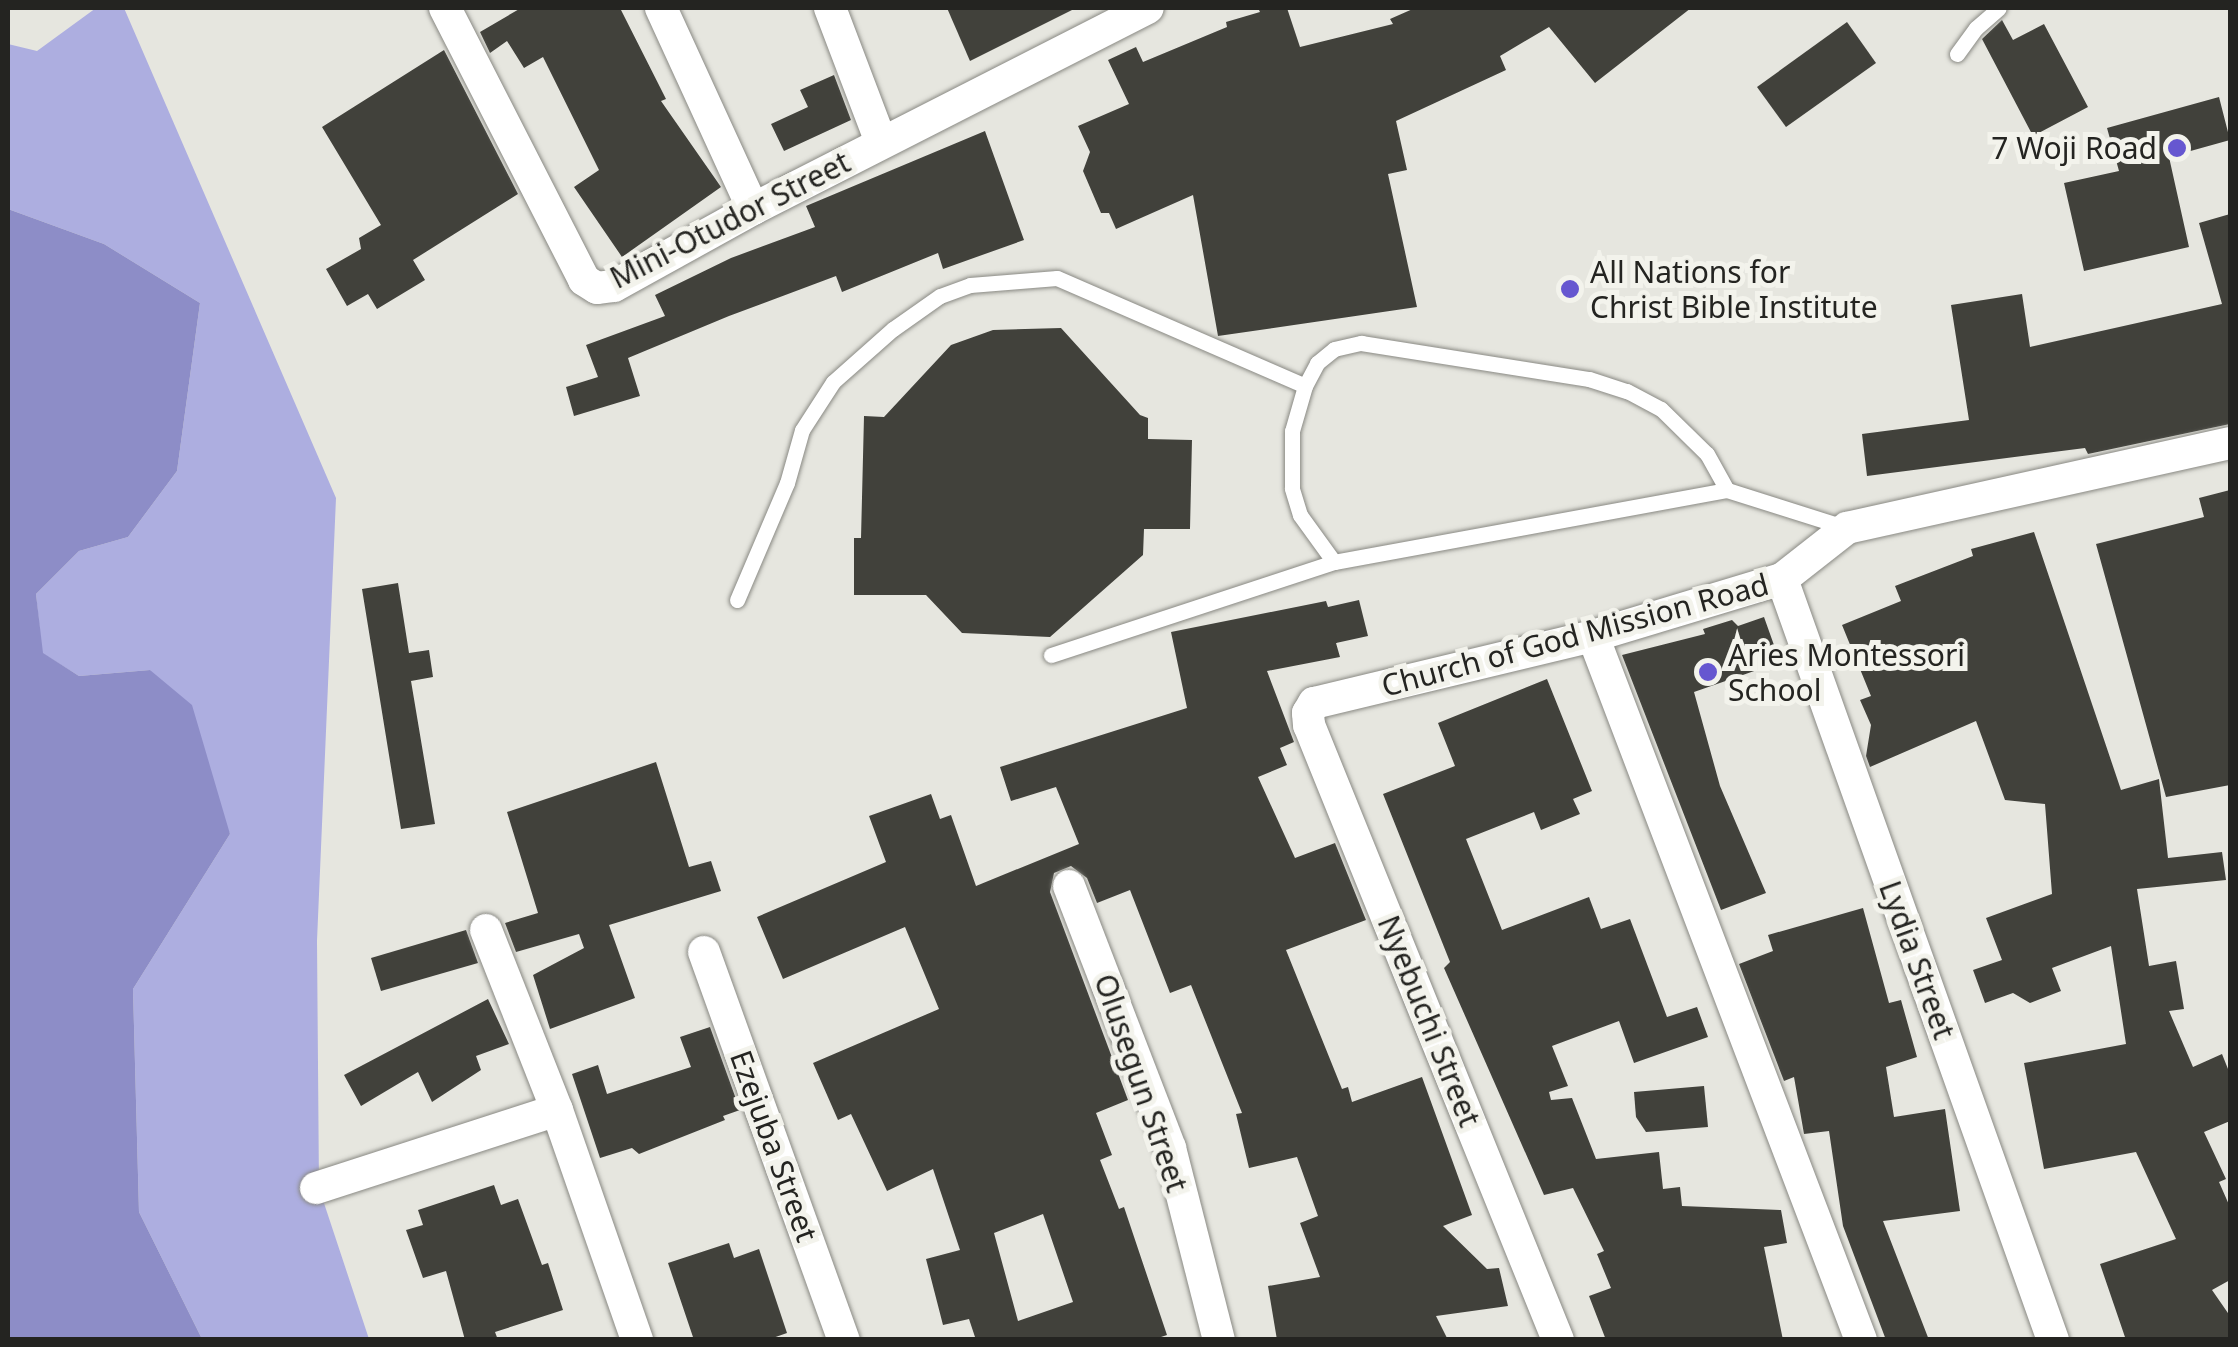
<!DOCTYPE html>
<html>
<head>
<meta charset="utf-8">
<style>
  body { margin:0 }
  #map { position:relative; width:2238px; height:1347px; overflow:hidden; background:#e6e6df; font-family:"Noto Sans",sans-serif }
  div>[style] { position:absolute }
  .green>* { inset:0; background:#adaee0 }
  .water>* { inset:0; background:#8d8dc7 }
  .building>* { inset:0; background:#41413b }
  .roads { filter:drop-shadow(0 0 2px #898983) drop-shadow(0 0 2px #898983) }
  .service>* { height:15px; margin:-7.5px; padding:0 7.5px; transform-origin:7.5px; border-radius:7.5px; background:#fff }
  .minor>* { height:32px; margin:-16px; padding:0 16px; transform-origin:16px; border-radius:16px; background:#fff }
  .dots>* { width:28px; height:28px; translate:-50% -50%; box-sizing:border-box; border:5px solid #f3f3ec; border-radius:50% }
  span { translate:-50% -50%; white-space:nowrap; text-align:center; line-height:1.15; -webkit-text-stroke:10px #f3f3ec; paint-order:stroke }
  .poi-label { font-size:30px; color:#242421 }
  .right { translate:-100% -50%; text-align:right }
  .left { translate:0 -50%; text-align:left }
  .street-label { font-size:30px; color:#242421 }
  .frame { position:absolute; inset:0; border:10px solid #242421; pointer-events:none }
</style>
</head>
<body>
<div id="map">
  <div class="green">
    <div style="clip-path:polygon(96px 8px,124px 8px,336px 498px,317px 941px,319px 1188px,369px 1339px,202px 1339px,139px 1212px,133px 989px,230px 834px,150px 670px,79px 676px,42px 653px,36px 594px,79px 551px,128px 537px,177px 471px,200px 303px,104px 244px,8px 209px,8px 44px,37px 51px)"></div>
  </div>
  <div class="water">
    <div style="clip-path:polygon(8px 209px,104px 244px,200px 303px,177px 471px,128px 537px,79px 551px,36px 594px,43px 653px,79px 676px,150px 670px,192px 705px,230px 834px,133px 989px,139px 1212px,202px 1339px,8px 1339px)"></div>
  </div>
  <div class="building">
    <div style="clip-path:polygon(521px 8px,620px 8px,666px 99px,661px 101px,721px 187px,622px 257px,574px 187px,599px 170px,543px 57px,524px 68px,507px 41px,490px 53px,480px 32px)"></div>
    <div style="clip-path:polygon(947px 8px,1076px 8px,970px 61px)"></div>
    <div style="clip-path:polygon(1258px 8px,1287px 8px,1300px 47px,1393px 24px,1390px 19px,1415px 8px,1691px 8px,1595px 83px,1549px 27px,1500px 56px,1506px 70px,1396px 121px,1407px 170px,1388px 174px,1417px 307px,1218px 336px,1193px 195px,1116px 229px,1109px 213px,1101px 213px,1083px 171px,1090px 152px,1078px 126px,1129px 104px,1108px 60px,1136px 47px,1143px 62px,1227px 27px,1226px 22px,1260px 12px)"></div>
    <div style="clip-path:polygon(2002px 20px,2013px 40px,2044px 24px,2088px 107px,2033px 136px,1982px 39px)"></div>
    <div style="clip-path:polygon(1847px 22px,1876px 63px,1786px 127px,1757px 87px)"></div>
    <div style="clip-path:polygon(444px 50px,518px 194px,413px 260px,425px 280px,377px 309px,368px 294px,347px 306px,326px 269px,361px 249px,359px 238px,381px 225px,322px 127px)"></div>
    <div style="clip-path:polygon(834px 75px,851px 120px,784px 151px,771px 124px,808px 107px,800px 90px)"></div>
    <div style="clip-path:polygon(2219px 97px,2230px 140px,2169px 157px,2189px 247px,2084px 271px,2064px 183px,2119px 171px,2107px 128px)"></div>
    <div style="clip-path:polygon(985px 131px,1024px 240px,943px 269px,938px 253px,842px 292px,836px 276px,729px 316px,628px 358px,640px 396px,574px 416px,566px 387px,598px 377px,586px 345px,665px 316px,655px 295px,731px 258px,815px 227px,806px 206px)"></div>
    <div style="clip-path:polygon(2230px 214px,2230px 424px,2088px 454px,2085px 448px,1867px 476px,1862px 434px,1969px 420px,1951px 305px,2022px 294px,2030px 347px,2222px 304px,2199px 223px)"></div>
    <div style="clip-path:polygon(1061px 328px,1140px 415px,1148px 418px,1148px 439px,1192px 440px,1190px 529px,1144px 529px,1143px 555px,1050px 637px,962px 633px,926px 595px,854px 595px,854px 538px,861px 538px,864px 416px,884px 417px,951px 345px,993px 330px)"></div>
    <div style="clip-path:polygon(2230px 490px,2230px 785px,2166px 797px,2096px 544px,2204px 517px,2199px 498px)"></div>
    <div style="clip-path:polygon(2034px 532px,2121px 790px,2159px 779px,2168px 858px,2222px 852px,2226px 880px,2137px 889px,2149px 966px,2176px 961px,2184px 1009px,2169px 1011px,2193px 1067px,2222px 1054px,2230px 1074px,2230px 1121px,2204px 1132px,2226px 1179px,2219px 1182px,2230px 1207px,2230px 1280px,2212px 1290px,2230px 1316px,2230px 1340px,2126px 1340px,2100px 1264px,2176px 1239px,2136px 1152px,2044px 1169px,2024px 1063px,2126px 1044px,2111px 946px,2052px 968px,2061px 991px,2030px 1003px,2013px 993px,1985px 1003px,1973px 970px,2002px 960px,1986px 918px,2052px 894px,2045px 804px,2005px 800px,1976px 721px,1870px 767px,1866px 756px,1871px 725px,1860px 700px,1871px 696px,1842px 625px,1901px 601px,1895px 586px,1973px 556px,1971px 549px)"></div>
    <div style="clip-path:polygon(398px 583px,409px 653px,429px 650px,433px 677px,411px 681px,435px 824px,401px 829px,362px 589px)"></div>
    <div style="clip-path:polygon(evenodd,1359px 600px,1368px 636px,1336px 643px,1340px 657px,1267px 671px,1294px 742px,1280px 748px,1287px 765px,1258px 777px,1295px 858px,1335px 843px,1366px 920px,1286px 950px,1342px 1089px,1348px 1087px,1352px 1102px,1422px 1077px,1472px 1215px,1443px 1226px,1487px 1269px,1499px 1268px,1508px 1306px,1436px 1316px,1448px 1340px,1277px 1340px,1268px 1286px,1320px 1277px,1300px 1223px,1318px 1216px,1297px 1157px,1249px 1168px,1236px 1114px,1242px 1113px,1191px 985px,1170px 993px,1130px 890px,1097px 903px,1087px 878px,1071px 866px,1054px 873px,1050px 892px,1128px 1100px,1096px 1113px,1112px 1155px,1100px 1160px,1119px 1209px,1124px 1207px,1167px 1335px,1152px 1340px,976px 1340px,969px 1319px,943px 1325px,926px 1259px,960px 1250px,933px 1169px,887px 1191px,851px 1114px,838px 1120px,813px 1063px,939px 1009px,905px 927px,783px 979px,757px 917px,886px 862px,869px 816px,931px 794px,940px 819px,951px 815px,976px 886px,1079px 844px,1056px 787px,1011px 801px,1000px 767px,1187px 708px,1171px 632px,1326px 601px,1328px 607px,1359px 600px,1043px 1214px,1073px 1302px,1018px 1321px,994px 1233px,1043px 1214px)"></div>
    <div style="clip-path:polygon(1764px 617px,1780px 662px,1694px 692px,1720px 786px,1766px 893px,1721px 910px,1622px 655px,1705px 634px,1703px 629px,1732px 620px,1738px 626px)"></div>
    <div style="clip-path:polygon(1547px 679px,1592px 791px,1573px 799px,1580px 814px,1541px 830px,1534px 812px,1466px 839px,1502px 930px,1589px 897px,1601px 929px,1630px 919px,1667px 1017px,1697px 1007px,1708px 1037px,1634px 1063px,1619px 1021px,1552px 1046px,1568px 1086px,1549px 1092px,1551px 1100px,1572px 1098px,1596px 1159px,1659px 1152px,1663px 1189px,1680px 1187px,1682px 1206px,1781px 1210px,1787px 1243px,1764px 1247px,1783px 1340px,1606px 1340px,1589px 1296px,1611px 1288px,1597px 1254px,1604px 1251px,1573px 1188px,1544px 1195px,1444px 968px,1450px 962px,1383px 794px,1455px 766px,1438px 723px)"></div>
    <div style="clip-path:polygon(656px 762px,689px 867px,711px 861px,721px 891px,609px 925px,635px 998px,550px 1029px,533px 975px,584px 948px,579px 934px,516px 952px,505px 923px,538px 913px,507px 812px)"></div>
    <div style="clip-path:polygon(1863px 908px,1889px 1003px,1901px 1000px,1917px 1057px,1886px 1067px,1894px 1117px,1945px 1109px,1960px 1211px,1883px 1221px,1929px 1340px,1886px 1340px,1843px 1226px,1829px 1131px,1804px 1134px,1794px 1077px,1784px 1081px,1739px 964px,1773px 951px,1768px 935px)"></div>
    <div style="clip-path:polygon(466px 930px,478px 963px,381px 991px,371px 958px)"></div>
    <div style="clip-path:polygon(488px 999px,509px 1044px,476px 1056px,481px 1070px,432px 1102px,418px 1072px,361px 1106px,344px 1075px)"></div>
    <div style="clip-path:polygon(710px 1027px,740px 1110px,723px 1116px,725px 1120px,639px 1154px,632px 1148px,600px 1158px,572px 1074px,598px 1065px,607px 1094px,691px 1067px,680px 1037px)"></div>
    <div style="clip-path:polygon(1704px 1086px,1708px 1127px,1646px 1132px,1636px 1117px,1634px 1092px)"></div>
    <div style="clip-path:polygon(494px 1185px,501px 1205px,518px 1199px,542px 1265px,548px 1263px,563px 1310px,495px 1332px,498px 1340px,465px 1340px,446px 1271px,423px 1278px,406px 1230px,423px 1225px,418px 1210px)"></div>
    <div style="clip-path:polygon(729px 1243px,734px 1258px,759px 1249px,787px 1333px,767px 1340px,694px 1340px,668px 1263px)"></div>
  </div>
  <div class="roads">
    <div class="service">
      <div style="left:1957px;top:54px;width:32px;rotate:-54deg"></div>
      <div style="left:1976px;top:28px;width:30px;rotate:-41deg"></div>
      <div style="left:1334px;top:562px;width:58px;rotate:-125.9deg"></div>
      <div style="left:1300px;top:515px;width:28px;rotate:-107deg"></div>
      <div style="left:1292px;top:488px;width:57px;rotate:-90deg"></div>
      <div style="left:1292px;top:431px;width:47px;rotate:-73.9deg"></div>
      <div style="left:1305px;top:386px;width:26px;rotate:-62deg"></div>
      <div style="left:1317px;top:363px;width:22px;rotate:-39deg"></div>
      <div style="left:1334px;top:349px;width:28px;rotate:-13deg"></div>
      <div style="left:1361px;top:343px;width:231px;rotate:9deg"></div>
      <div style="left:1589px;top:379px;width:40px;rotate:18deg"></div>
      <div style="left:1627px;top:391px;width:38px;rotate:28deg"></div>
      <div style="left:1661px;top:409px;width:64px;rotate:44.4deg"></div>
      <div style="left:1707px;top:454px;width:41px;rotate:60.9deg"></div>
      <div style="left:737px;top:600px;width:127px;rotate:-66.9deg"></div>
      <div style="left:787px;top:483px;width:55px;rotate:-74.2deg"></div>
      <div style="left:802px;top:430px;width:57px;rotate:-57.1deg"></div>
      <div style="left:833px;top:382px;width:80px;rotate:-41.5deg"></div>
      <div style="left:893px;top:329px;width:57px;rotate:-35.1deg"></div>
      <div style="left:940px;top:296px;width:32px;rotate:-20deg"></div>
      <div style="left:970px;top:285px;width:87px;rotate:-4.6deg"></div>
      <div style="left:1057px;top:278px;width:270px;rotate:23.5deg"></div>
      <div style="left:1051px;top:655px;width:298px;rotate:-18.2deg"></div>
      <div style="left:1334px;top:562px;width:400px;rotate:-10.4deg"></div>
      <div style="left:1727px;top:490px;width:126px;rotate:17.6deg"></div>
    </div>
    <div class="minor">
      <div style="left:445px;top:8px;width:305px;rotate:62.9deg"></div>
      <div style="left:584px;top:280px;width:15px;rotate:32deg"></div>
      <div style="left:597px;top:288px;width:17px;rotate:-7deg"></div>
      <div style="left:614px;top:286px;width:159px;rotate:-29deg"></div>
      <div style="left:753px;top:209px;width:443px;rotate:-27deg"></div>
      <div style="left:661px;top:8px;width:221px;rotate:65.4deg"></div>
      <div style="left:830px;top:8px;width:143px;rotate:69.2deg"></div>
      <div style="left:1782px;top:579px;width:808px;rotate:70.4deg"></div>
      <div style="left:1593px;top:636px;width:753px;rotate:69.16deg"></div>
      <div style="left:1069px;top:886px;width:281px;rotate:68.9deg"></div>
      <div style="left:1170px;top:1148px;width:198px;rotate:75.7deg"></div>
      <div style="left:486px;top:930px;width:193px;rotate:68.5deg"></div>
      <div style="left:557px;top:1110px;width:244px;rotate:70.8deg"></div>
      <div style="left:704px;top:952px;width:412px;rotate:70.2deg"></div>
      <div style="left:316px;top:1188px;width:253px;rotate:-17.9deg"></div>
      <div style="left:1558px;top:1340px;width:663px;rotate:-112.04deg"></div>
      <div style="left:1309px;top:725px;width:12px;rotate:-95deg"></div>
      <div style="left:1308px;top:713px;width:12px;rotate:-59deg"></div>
      <div style="left:1314px;top:703px;width:287px;rotate:-13.5deg"></div>
      <div style="left:1593px;top:636px;width:197px;rotate:-16.8deg"></div>
      <div style="left:1782px;top:579px;width:83px;rotate:-38.1deg"></div>
      <div style="left:1847px;top:528px;width:392px;rotate:-12.5deg"></div>
    </div>
  </div>
  <div class="dots">
    <div style="left:2177px;top:148px;background:#6657d0"></div>
    <div style="left:1570px;top:289px;background:#6657d0"></div>
    <div style="left:1708px;top:672px;background:#6657d0"></div>
  </div>
  <div class="poi-label">
    <span class="right" style="left:2157px;top:148px">7 Woji Road</span>
    <span class="left" style="left:1590px;top:289px">All Nations for<br>Christ Bible Institute</span>
    <span class="left" style="left:1728px;top:672px">Aries Montessori<br>School</span>
  </div>
  <div class="street-label">
    <span style="left:730px;top:220px;rotate:-27deg">Mini-Otudor Street</span>
    <span style="left:1575px;top:635px;rotate:-15deg">Church of God Mission Road</span>
    <span style="left:1917px;top:960px;rotate:70deg">Lydia Street</span>
    <span style="left:1429px;top:1021px;rotate:68deg">Nyebuchi Street</span>
    <span style="left:1141px;top:1083px;rotate:71deg">Olusegun Street</span>
    <span style="left:774px;top:1146px;rotate:70deg">Ezejuba Street</span>
  </div>
  <div class="frame"></div>
</div>
</body>
</html>
